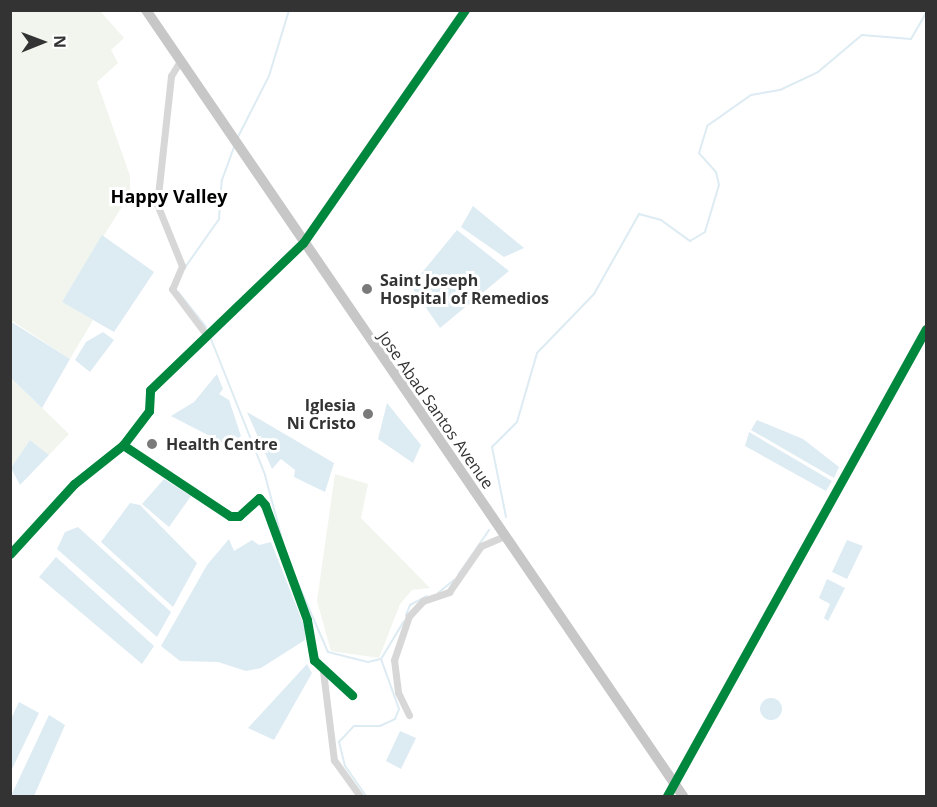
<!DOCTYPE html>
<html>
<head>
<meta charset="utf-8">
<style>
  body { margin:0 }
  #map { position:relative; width:937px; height:807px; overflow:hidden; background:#fff; font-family:"Open Sans",sans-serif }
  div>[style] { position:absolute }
  .green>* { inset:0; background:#f1f5ed }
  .water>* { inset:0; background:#ddebf3 }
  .round { border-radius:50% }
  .stream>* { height:2px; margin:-1px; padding:0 1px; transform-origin:1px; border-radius:1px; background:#ddebf3 }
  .minor>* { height:7px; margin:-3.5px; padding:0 3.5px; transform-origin:3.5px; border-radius:3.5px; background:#d7d7d7 }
  .tertiary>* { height:8px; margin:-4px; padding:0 4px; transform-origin:4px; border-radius:4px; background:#d7d7d7 }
  .trunk>* { height:10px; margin:-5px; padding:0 5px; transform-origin:5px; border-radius:5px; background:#c7c7c7 }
  .cycleway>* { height:9px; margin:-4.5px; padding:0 4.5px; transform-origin:4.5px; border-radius:4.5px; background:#00873e }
  .dots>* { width:16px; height:16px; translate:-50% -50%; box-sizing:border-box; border:3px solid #fff; border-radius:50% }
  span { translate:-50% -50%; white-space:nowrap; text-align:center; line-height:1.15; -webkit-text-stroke:6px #fff; paint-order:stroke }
  .poi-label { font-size:16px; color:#333; font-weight:700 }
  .left { translate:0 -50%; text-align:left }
  .right { translate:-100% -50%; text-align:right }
  .street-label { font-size:16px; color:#333 }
  .neighbourhood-label { font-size:18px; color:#000; font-weight:700 }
  .frame { position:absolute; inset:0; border:12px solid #333; pointer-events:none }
  .north { position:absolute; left:12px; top:12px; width:60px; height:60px; -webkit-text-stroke:4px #fff; paint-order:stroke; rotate:89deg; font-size:16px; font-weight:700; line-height:24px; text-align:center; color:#333 }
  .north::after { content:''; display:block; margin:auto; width:21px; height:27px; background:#333; clip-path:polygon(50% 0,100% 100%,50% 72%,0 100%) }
</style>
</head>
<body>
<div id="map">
  <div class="green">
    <div style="clip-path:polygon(10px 11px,100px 11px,124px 38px,111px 50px,118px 63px,97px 82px,130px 176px,130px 194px,62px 302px,93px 320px,70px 359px,11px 320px)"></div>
    <div style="clip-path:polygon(11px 378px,69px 434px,49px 455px,30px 440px,11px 468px)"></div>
    <div style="clip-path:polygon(335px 474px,368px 484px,361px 518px,430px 588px,412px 590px,400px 604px,379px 658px,331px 651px,317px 601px)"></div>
  </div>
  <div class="water">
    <div style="clip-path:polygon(473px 206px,524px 248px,504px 257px,461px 227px)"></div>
    <div style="clip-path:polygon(457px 230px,509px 271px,440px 328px,411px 286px)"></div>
    <div style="clip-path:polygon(102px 235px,154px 272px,114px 332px,62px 302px)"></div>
    <div style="clip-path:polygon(10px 321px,70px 359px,42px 408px,11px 378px)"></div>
    <div style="clip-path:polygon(103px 332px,114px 340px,90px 372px,75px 360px,86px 342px)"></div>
    <div style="clip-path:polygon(217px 374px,223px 389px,219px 394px,229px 400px,241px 436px,229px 446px,171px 416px,194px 402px)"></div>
    <div style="clip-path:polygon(387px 403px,421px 445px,413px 463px,378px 439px)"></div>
    <div style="clip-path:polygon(247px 412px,334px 463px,325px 492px,294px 477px,295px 470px,281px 459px,272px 469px)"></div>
    <div style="clip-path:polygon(757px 420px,803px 439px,839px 467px,834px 478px,751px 430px)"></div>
    <div style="clip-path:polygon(749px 432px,832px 481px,826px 491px,745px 446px)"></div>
    <div style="clip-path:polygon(30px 440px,49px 455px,20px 485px,11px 468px)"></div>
    <div style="clip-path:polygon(164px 479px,191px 496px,169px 527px,142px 504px)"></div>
    <div style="clip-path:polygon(130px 503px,140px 505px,197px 563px,173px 607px,101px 542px)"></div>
    <div style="clip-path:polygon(78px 527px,171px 612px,157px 637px,57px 549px,65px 532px)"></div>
    <div style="clip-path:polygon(229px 539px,234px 551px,252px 540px,259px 545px,271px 542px,305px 628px,305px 640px,261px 668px,246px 671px,218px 662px,180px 661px,161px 646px,207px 565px)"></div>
    <div style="clip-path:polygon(847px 540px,863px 546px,847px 579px,832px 572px)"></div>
    <div style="clip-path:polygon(56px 557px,154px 646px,142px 664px,39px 577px)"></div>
    <div style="clip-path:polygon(827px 579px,845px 588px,828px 621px,824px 618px,830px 604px,819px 598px)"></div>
    <div style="clip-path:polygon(307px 664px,312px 673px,274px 740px,248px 728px)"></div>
    <div class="round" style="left:760px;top:698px;width:22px;height:22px"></div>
    <div style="clip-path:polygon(19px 702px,39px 713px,11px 771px,11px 719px)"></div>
    <div style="clip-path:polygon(49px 715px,65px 725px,34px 796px,11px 796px)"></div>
    <div style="clip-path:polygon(400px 731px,416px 738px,401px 769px,386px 761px)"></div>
  </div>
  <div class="stream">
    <div style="left:238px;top:137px;width:68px;rotate:-63.1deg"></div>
    <div style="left:269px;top:76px;width:69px;rotate:-73.1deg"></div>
    <div style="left:179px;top:276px;width:70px;rotate:-54.9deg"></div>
    <div style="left:219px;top:219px;width:39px;rotate:-86deg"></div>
    <div style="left:222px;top:180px;width:37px;rotate:-70deg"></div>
    <div style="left:178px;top:292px;width:45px;rotate:51.3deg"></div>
    <div style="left:211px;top:339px;width:146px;rotate:68.3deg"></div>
    <div style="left:265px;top:475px;width:82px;rotate:75.1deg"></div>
    <div style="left:506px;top:517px;width:71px;rotate:-101.3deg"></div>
    <div style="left:492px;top:447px;width:35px;rotate:-45deg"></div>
    <div style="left:517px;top:422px;width:72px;rotate:-73.8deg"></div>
    <div style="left:537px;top:353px;width:82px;rotate:-46deg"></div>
    <div style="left:594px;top:294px;width:92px;rotate:-60.6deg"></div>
    <div style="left:639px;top:214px;width:23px;rotate:15deg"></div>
    <div style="left:661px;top:220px;width:36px;rotate:36deg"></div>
    <div style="left:690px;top:241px;width:17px;rotate:-31deg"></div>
    <div style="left:705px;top:232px;width:49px;rotate:-73.4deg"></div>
    <div style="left:719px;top:185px;width:13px;rotate:-103deg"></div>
    <div style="left:716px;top:172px;width:25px;rotate:-132deg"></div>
    <div style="left:699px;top:153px;width:28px;rotate:-73deg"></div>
    <div style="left:707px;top:126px;width:54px;rotate:-35.2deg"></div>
    <div style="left:751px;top:95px;width:29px;rotate:-10deg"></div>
    <div style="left:780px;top:90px;width:42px;rotate:-25.3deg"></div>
    <div style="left:818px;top:72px;width:57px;rotate:-40.1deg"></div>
    <div style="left:862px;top:35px;width:49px;rotate:4.7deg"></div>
    <div style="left:911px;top:39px;width:30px;rotate:-60deg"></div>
    <div style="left:290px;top:565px;width:95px;rotate:66.4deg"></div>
    <div style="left:328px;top:652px;width:41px;rotate:14deg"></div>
    <div style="left:368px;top:662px;width:13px;rotate:-13deg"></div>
    <div style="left:381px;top:659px;width:44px;rotate:-58.8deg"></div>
    <div style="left:458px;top:575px;width:55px;rotate:-55.4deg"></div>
    <div style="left:438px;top:593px;width:21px;rotate:-39deg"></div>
    <div style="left:406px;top:615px;width:11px;rotate:-68deg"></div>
    <div style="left:410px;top:605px;width:19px;rotate:-28deg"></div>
    <div style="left:366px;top:796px;width:37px;rotate:-125deg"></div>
    <div style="left:345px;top:766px;width:25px;rotate:-104deg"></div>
    <div style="left:339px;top:742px;width:22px;rotate:-47deg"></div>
    <div style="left:354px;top:726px;width:26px"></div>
    <div style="left:380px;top:726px;width:17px;rotate:-25deg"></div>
    <div style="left:395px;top:719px;width:11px;rotate:-68deg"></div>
    <div style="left:399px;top:709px;width:53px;rotate:-109.8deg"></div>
  </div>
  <div class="minor">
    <div style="left:180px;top:61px;width:17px;rotate:121deg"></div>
    <div style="left:171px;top:76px;width:129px;rotate:96.2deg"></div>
    <div style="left:157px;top:204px;width:67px;rotate:68deg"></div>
    <div style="left:182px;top:266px;width:25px;rotate:113deg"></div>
    <div style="left:172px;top:289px;width:55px;rotate:53.1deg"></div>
    <div style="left:123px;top:445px;width:128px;rotate:33.6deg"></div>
    <div style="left:230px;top:516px;width:9px"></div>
    <div style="left:239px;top:516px;width:27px;rotate:-42deg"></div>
    <div style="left:259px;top:498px;width:9px;rotate:49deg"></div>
    <div style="left:265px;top:505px;width:122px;rotate:69.9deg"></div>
    <div style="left:307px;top:620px;width:41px;rotate:80.1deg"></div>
    <div style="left:314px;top:660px;width:52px;rotate:42.6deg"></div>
    <div style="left:10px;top:554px;width:95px;rotate:-47.6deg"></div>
    <div style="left:74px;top:484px;width:63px;rotate:-38.5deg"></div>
    <div style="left:123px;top:445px;width:43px;rotate:-52.6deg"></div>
    <div style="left:149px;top:411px;width:21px;rotate:-87deg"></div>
    <div style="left:150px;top:390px;width:212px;rotate:-43.9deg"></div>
    <div style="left:323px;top:671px;width:90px;rotate:83deg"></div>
    <div style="left:334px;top:760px;width:44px;rotate:54.2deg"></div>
    <div style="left:409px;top:715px;width:25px;rotate:-116deg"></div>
    <div style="left:398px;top:692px;width:32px;rotate:-97deg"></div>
    <div style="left:394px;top:660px;width:46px;rotate:-71.2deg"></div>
    <div style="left:409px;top:616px;width:21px;rotate:-47deg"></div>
    <div style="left:423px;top:601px;width:28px;rotate:-19deg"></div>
    <div style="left:449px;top:592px;width:56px;rotate:-55.2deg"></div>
    <div style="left:481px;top:546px;width:25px;rotate:-23deg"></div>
  </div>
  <div class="tertiary">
    <div style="left:303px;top:243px;width:284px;rotate:-55.2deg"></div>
    <div style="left:667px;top:796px;width:534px;rotate:-60.99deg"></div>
  </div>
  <div class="trunk">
    <div style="left:146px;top:10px;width:952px;rotate:55.66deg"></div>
  </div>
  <div class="cycleway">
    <div style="left:123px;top:445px;width:128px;rotate:33.6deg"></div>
    <div style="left:230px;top:516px;width:9px"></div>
    <div style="left:239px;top:516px;width:27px;rotate:-42deg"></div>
    <div style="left:259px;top:498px;width:9px;rotate:49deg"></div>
    <div style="left:265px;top:505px;width:122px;rotate:69.9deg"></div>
    <div style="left:307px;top:620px;width:41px;rotate:80.1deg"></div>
    <div style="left:314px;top:660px;width:52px;rotate:42.6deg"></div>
    <div style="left:10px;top:554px;width:95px;rotate:-47.6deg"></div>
    <div style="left:74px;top:484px;width:63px;rotate:-38.5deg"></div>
    <div style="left:123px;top:445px;width:43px;rotate:-52.6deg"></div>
    <div style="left:149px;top:411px;width:21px;rotate:-87deg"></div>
    <div style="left:150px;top:390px;width:212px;rotate:-43.9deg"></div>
    <div style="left:303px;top:243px;width:284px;rotate:-55.2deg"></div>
    <div style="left:667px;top:796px;width:534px;rotate:-60.99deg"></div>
  </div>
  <div class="dots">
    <div style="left:367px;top:289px;background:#7a7a7a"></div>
    <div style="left:368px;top:414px;background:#7a7a7a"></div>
    <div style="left:152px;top:444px;background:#7a7a7a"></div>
  </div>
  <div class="poi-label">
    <span class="left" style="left:380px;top:289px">Saint Joseph<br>Hospital of Remedios</span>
    <span class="right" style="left:356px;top:414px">Iglesia<br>Ni Cristo</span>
    <span class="left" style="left:166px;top:444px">Health Centre</span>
  </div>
  <div class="street-label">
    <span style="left:436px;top:410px;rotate:55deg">Jose Abad Santos Avenue</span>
  </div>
  <div class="neighbourhood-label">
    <span style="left:169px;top:196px">Happy Valley</span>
  </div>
  <div class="frame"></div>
  <div class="north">N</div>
</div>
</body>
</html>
